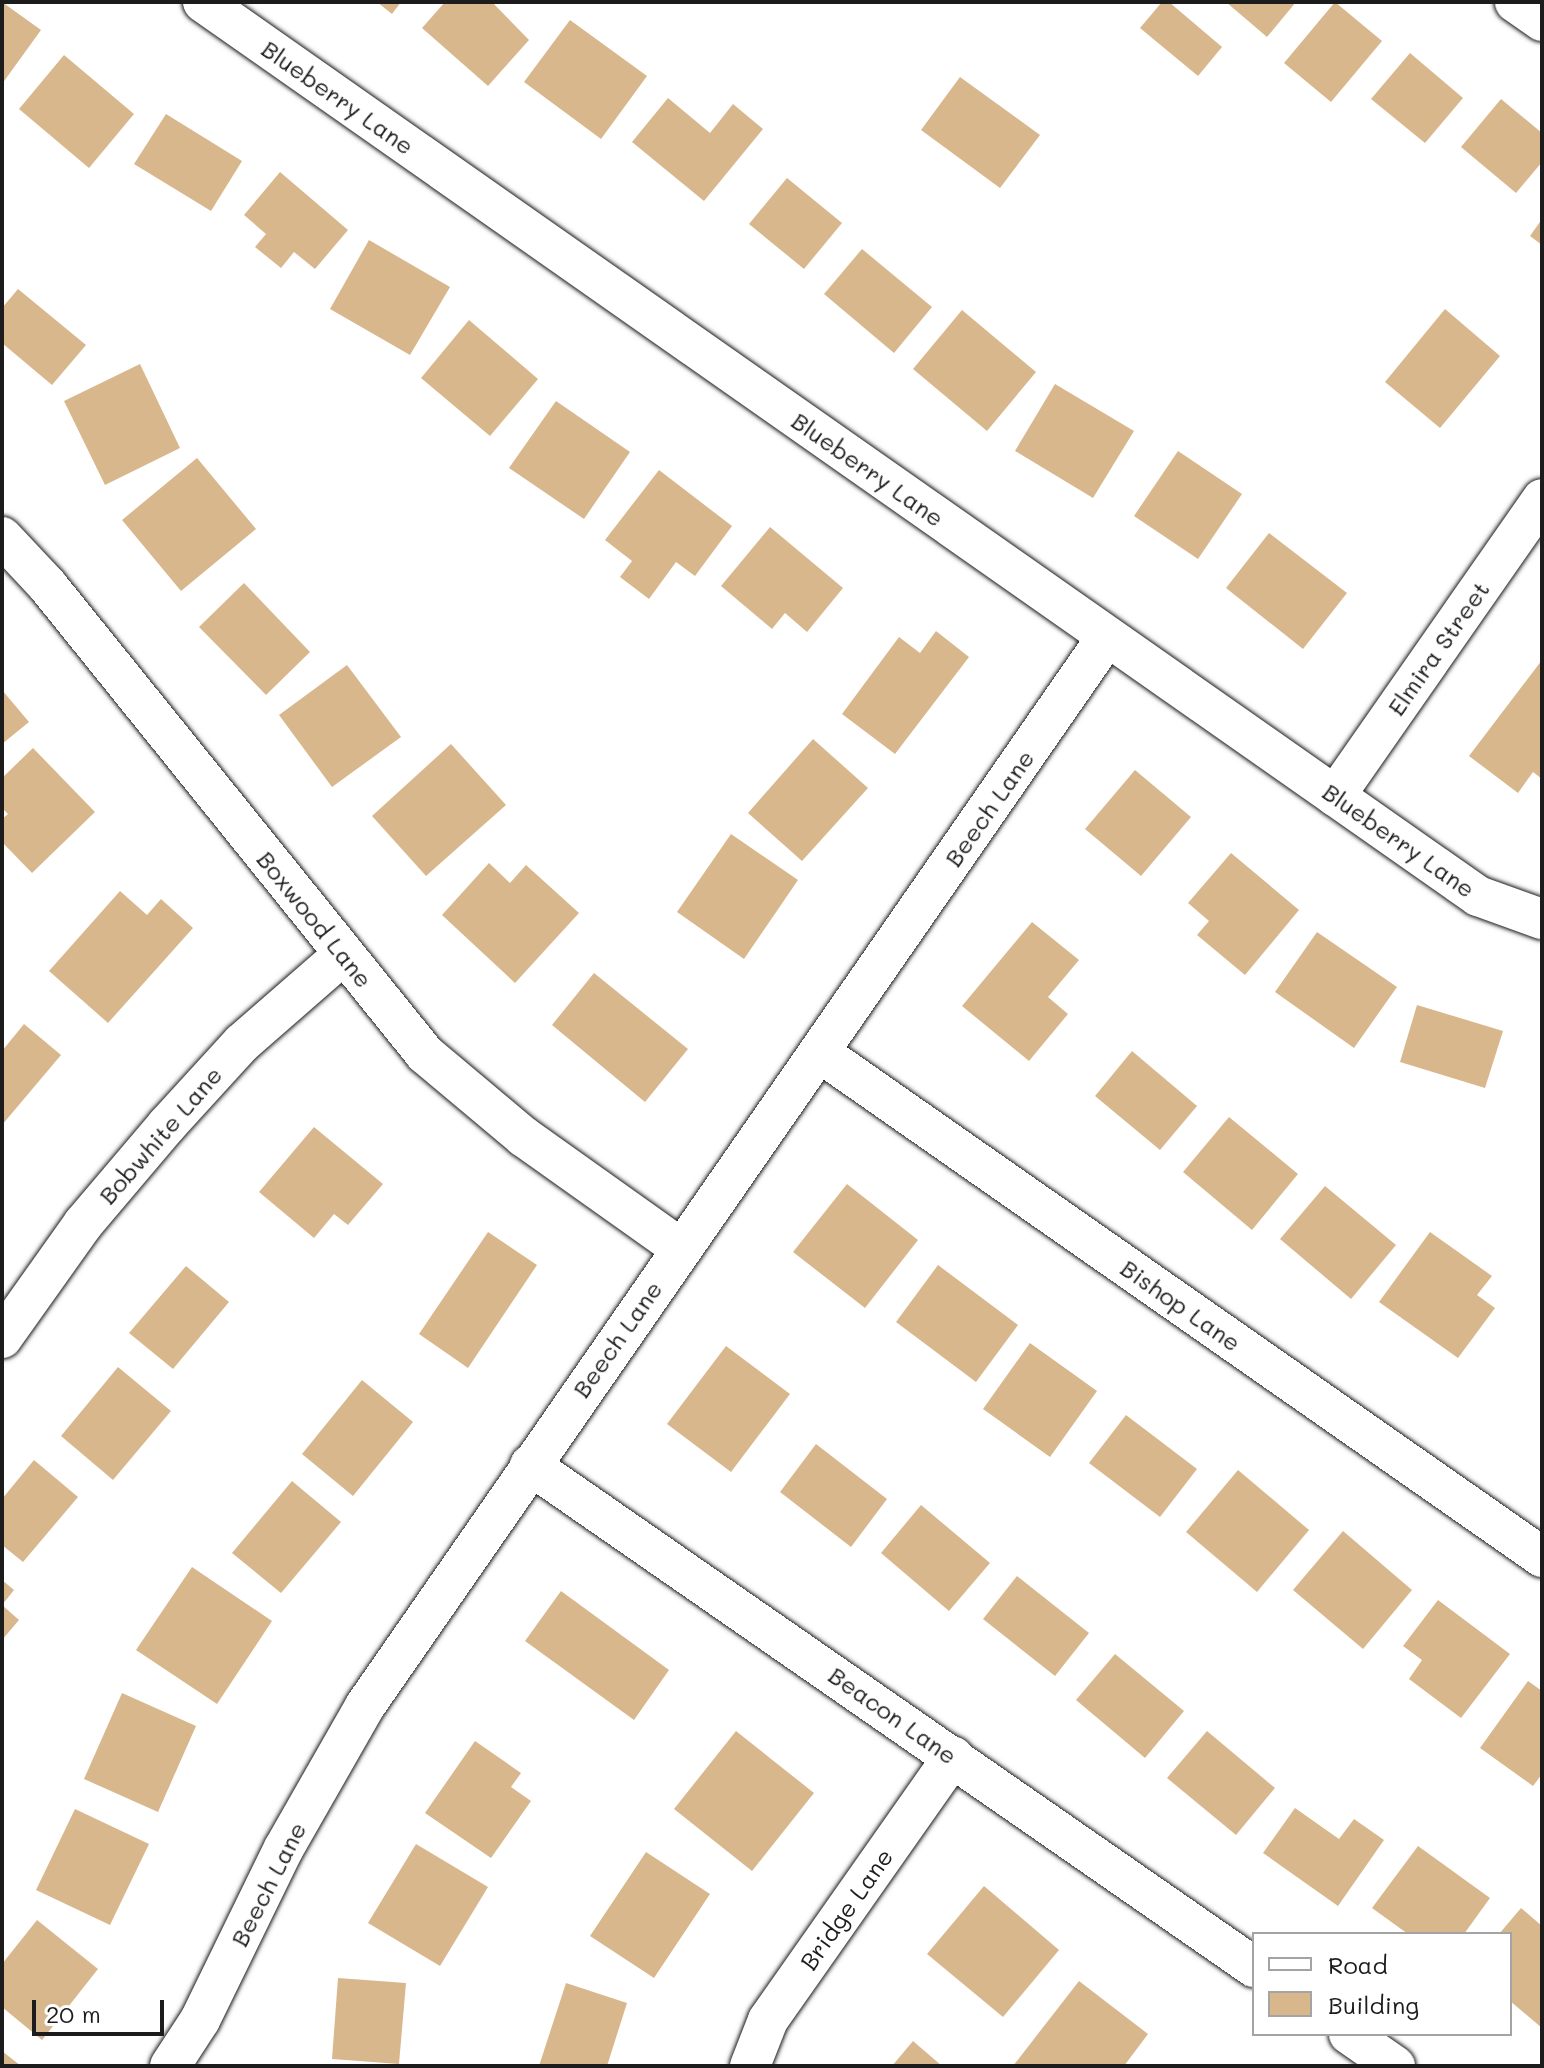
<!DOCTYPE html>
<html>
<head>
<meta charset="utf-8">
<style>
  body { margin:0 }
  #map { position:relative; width:1544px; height:2068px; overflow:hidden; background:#fff; font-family:Mali,sans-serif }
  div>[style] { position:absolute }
  .building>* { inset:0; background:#d9b78c }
  .roads { filter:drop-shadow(0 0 2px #1c1c1c) drop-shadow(0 0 2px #1c1c1c) }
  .street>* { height:40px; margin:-20px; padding:0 20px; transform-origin:20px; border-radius:20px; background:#fff }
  span { translate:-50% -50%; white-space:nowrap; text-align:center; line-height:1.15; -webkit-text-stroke:7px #fff; paint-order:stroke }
  .street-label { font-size:24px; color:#1c1c1c }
  .frame { position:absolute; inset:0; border:4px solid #1c1c1c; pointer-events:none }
  .legend { position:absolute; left:1252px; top:1932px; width:260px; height:104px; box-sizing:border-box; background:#fff; border:2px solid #a4a4a4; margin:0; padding:10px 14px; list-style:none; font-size:24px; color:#1c1c1c }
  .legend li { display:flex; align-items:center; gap:16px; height:40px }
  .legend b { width:40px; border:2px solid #a4a4a4 }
  .scale { position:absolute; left:32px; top:2000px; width:132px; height:36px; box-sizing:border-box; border:4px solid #1c1c1c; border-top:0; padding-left:10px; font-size:24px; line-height:28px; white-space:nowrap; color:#1c1c1c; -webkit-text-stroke:6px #fff; paint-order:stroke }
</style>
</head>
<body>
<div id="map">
  <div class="building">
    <div style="clip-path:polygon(2px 2px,41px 30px,2px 84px)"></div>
    <div style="clip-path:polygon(377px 2px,401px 2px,392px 14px)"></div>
    <div style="clip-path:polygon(445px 2px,492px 2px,529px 40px,488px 86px,422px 28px)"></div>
    <div style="clip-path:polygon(1162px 2px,1169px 2px,1222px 47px,1198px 76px,1140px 28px)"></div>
    <div style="clip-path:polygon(1226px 2px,1296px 2px,1267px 37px)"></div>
    <div style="clip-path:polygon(1335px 2px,1382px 41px,1331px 102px,1284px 63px)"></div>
    <div style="clip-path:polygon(570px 20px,647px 76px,601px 139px,524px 82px)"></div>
    <div style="clip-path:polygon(1410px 53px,1463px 98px,1425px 143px,1371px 99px)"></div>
    <div style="clip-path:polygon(64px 55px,134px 114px,89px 168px,19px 109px)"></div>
    <div style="clip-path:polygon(960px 77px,1040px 135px,1000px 188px,921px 130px)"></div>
    <div style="clip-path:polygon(668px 98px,710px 133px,733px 104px,763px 129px,704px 201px,632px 142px)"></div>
    <div style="clip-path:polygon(1501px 99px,1542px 133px,1542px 162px,1516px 193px,1461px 147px)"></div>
    <div style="clip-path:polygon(166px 114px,242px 161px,211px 211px,134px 164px)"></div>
    <div style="clip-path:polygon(280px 172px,348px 230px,315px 269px,294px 252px,281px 268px,255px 247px,266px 234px,244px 215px)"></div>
    <div style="clip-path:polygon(787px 178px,842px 223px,804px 269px,749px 224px)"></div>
    <div style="clip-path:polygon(1542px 219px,1542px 245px,1530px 236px)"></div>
    <div style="clip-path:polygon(369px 240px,450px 287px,410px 355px,330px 309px)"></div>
    <div style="clip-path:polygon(862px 249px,932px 307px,894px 353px,824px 294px)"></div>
    <div style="clip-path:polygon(18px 289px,86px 345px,52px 385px,2px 343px,2px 308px)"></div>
    <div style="clip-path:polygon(1445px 309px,1500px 356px,1440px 428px,1385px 382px)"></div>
    <div style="clip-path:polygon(962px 310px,1036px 372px,987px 431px,913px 369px)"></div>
    <div style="clip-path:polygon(469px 320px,538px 379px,490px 436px,421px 378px)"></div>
    <div style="clip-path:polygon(140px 364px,180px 448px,105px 485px,64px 401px)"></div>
    <div style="clip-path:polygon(1055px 384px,1134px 431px,1093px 498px,1015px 451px)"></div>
    <div style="clip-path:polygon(556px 401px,630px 452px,584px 519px,509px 468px)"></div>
    <div style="clip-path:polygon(1178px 451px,1242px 494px,1198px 559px,1134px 516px)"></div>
    <div style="clip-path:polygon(197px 458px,256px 529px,181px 591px,122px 520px)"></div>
    <div style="clip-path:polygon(659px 470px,732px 526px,695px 576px,676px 562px,649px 599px,620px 577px,632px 561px,605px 540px)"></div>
    <div style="clip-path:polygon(770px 527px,843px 588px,807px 632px,785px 613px,772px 629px,721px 586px)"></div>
    <div style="clip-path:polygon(1269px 533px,1347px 593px,1303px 649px,1226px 588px)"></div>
    <div style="clip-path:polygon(244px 583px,310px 652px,266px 695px,199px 627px)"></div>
    <div style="clip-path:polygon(936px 631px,969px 657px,895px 754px,842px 714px,899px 637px,920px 653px)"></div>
    <div style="clip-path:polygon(1542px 660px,1542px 779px,1533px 772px,1518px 793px,1469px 756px)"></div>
    <div style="clip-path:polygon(347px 665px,401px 737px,332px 787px,279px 715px)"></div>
    <div style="clip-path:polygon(2px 690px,29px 722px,2px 744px)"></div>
    <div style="clip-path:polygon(813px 739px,868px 788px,802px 861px,748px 813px)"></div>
    <div style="clip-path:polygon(451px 744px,506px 805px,426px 876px,372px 816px)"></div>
    <div style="clip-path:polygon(33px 748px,95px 812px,32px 873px,2px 842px,2px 819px,8px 814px,2px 808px,2px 778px)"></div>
    <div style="clip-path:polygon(1135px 770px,1191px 817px,1141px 876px,1085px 829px)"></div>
    <div style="clip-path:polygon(731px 834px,798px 880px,744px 959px,677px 912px)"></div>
    <div style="clip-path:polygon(1231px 853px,1299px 910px,1245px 975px,1197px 935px,1209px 921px,1188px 903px)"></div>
    <div style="clip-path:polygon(489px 863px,510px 883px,526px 865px,579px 913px,515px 983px,442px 915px)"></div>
    <div style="clip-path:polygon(120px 891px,147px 915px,161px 899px,193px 928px,108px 1023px,49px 971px)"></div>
    <div style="clip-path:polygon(1032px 922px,1079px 960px,1048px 997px,1068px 1014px,1029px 1061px,962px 1006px)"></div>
    <div style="clip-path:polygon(1317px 932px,1397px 987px,1354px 1048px,1275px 992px)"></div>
    <div style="clip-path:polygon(594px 973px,688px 1049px,645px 1102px,552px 1025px)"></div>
    <div style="clip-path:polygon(1417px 1005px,1503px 1031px,1485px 1088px,1400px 1062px)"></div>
    <div style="clip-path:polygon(24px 1024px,61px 1055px,2px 1125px,2px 1051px)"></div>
    <div style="clip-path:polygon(1132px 1051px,1197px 1106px,1160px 1150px,1095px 1096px)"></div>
    <div style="clip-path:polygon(1229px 1117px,1298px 1174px,1252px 1230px,1183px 1172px)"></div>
    <div style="clip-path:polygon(314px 1127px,383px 1184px,348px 1225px,334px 1214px,314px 1238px,259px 1192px)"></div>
    <div style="clip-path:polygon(847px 1184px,918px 1240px,865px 1308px,793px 1252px)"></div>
    <div style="clip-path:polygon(1325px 1186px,1396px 1245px,1351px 1299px,1280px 1239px)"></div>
    <div style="clip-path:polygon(488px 1232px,537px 1265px,468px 1368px,419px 1334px)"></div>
    <div style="clip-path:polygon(1430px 1232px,1492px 1276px,1477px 1295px,1495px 1308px,1458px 1358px,1379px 1302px)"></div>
    <div style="clip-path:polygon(938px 1265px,1018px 1325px,976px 1382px,896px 1322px)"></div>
    <div style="clip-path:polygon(186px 1266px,229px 1302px,173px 1369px,129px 1333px)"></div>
    <div style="clip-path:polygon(1030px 1343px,1097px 1391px,1050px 1457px,983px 1409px)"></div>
    <div style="clip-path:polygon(726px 1346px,790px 1394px,731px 1472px,667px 1424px)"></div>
    <div style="clip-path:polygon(118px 1367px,171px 1411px,113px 1480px,61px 1436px)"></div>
    <div style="clip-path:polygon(362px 1380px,413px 1422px,353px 1496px,302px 1454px)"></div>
    <div style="clip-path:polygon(1126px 1415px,1197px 1469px,1160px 1517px,1089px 1463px)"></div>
    <div style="clip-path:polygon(816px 1444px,887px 1499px,851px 1547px,780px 1492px)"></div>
    <div style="clip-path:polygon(34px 1460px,78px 1497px,23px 1562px,2px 1545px,2px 1499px)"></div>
    <div style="clip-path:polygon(1238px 1470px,1309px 1530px,1257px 1592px,1186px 1532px)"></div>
    <div style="clip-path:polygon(292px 1481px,341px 1522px,281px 1593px,232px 1553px)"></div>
    <div style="clip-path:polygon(921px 1505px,990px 1563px,949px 1611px,881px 1553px)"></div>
    <div style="clip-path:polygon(1343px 1531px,1412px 1590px,1363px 1649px,1293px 1590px)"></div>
    <div style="clip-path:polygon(192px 1567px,272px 1621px,217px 1704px,136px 1650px)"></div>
    <div style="clip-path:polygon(1017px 1576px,1089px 1633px,1055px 1676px,983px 1619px)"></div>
    <div style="clip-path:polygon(2px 1580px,14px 1590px,2px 1605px)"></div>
    <div style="clip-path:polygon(561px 1591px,669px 1670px,634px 1720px,525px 1641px)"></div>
    <div style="clip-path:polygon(1438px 1600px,1510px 1654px,1461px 1718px,1409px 1679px,1422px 1660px,1403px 1646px)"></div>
    <div style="clip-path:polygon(2px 1605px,19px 1620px,2px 1640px)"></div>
    <div style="clip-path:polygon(1115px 1654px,1184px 1711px,1145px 1758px,1076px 1700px)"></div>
    <div style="clip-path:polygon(1528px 1681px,1542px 1691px,1542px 1774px,1533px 1786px,1480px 1748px)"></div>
    <div style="clip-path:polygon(122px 1693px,196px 1726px,158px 1812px,84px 1779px)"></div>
    <div style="clip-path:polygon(736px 1731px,814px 1793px,752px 1871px,674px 1809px)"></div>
    <div style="clip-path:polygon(1207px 1731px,1275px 1788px,1236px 1835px,1167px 1778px)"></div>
    <div style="clip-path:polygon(475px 1741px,521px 1773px,511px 1787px,531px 1801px,491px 1858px,425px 1813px)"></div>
    <div style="clip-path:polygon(1295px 1808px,1339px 1839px,1354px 1819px,1384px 1840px,1338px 1906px,1263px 1853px)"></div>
    <div style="clip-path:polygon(75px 1809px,149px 1844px,110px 1925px,36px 1890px)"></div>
    <div style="clip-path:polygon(416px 1844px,488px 1887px,440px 1966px,368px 1923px)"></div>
    <div style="clip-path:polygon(1418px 1846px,1490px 1898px,1464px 1934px,1408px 1934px,1372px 1908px)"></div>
    <div style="clip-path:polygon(646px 1852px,710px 1894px,654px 1978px,590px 1936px)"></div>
    <div style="clip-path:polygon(984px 1886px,1059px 1950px,1003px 2017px,927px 1954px)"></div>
    <div style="clip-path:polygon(1521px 1908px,1542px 1926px,1542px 2028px,1510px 2001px,1510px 1934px,1499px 1934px)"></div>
    <div style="clip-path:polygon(37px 1920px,98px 1969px,42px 2040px,2px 2007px,2px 1964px)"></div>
    <div style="clip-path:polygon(338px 1978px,406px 1983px,399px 2064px,332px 2059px)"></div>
    <div style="clip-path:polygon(1079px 1981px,1148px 2034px,1124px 2066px,1013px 2066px)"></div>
    <div style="clip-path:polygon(566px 1983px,627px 2003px,607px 2066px,539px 2066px)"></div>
    <div style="clip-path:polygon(913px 2041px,942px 2066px,892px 2066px)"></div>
    <div style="clip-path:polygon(2px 2051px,21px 2066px,2px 2066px)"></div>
  </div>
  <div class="roads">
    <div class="street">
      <div style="left:203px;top:2px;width:1557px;rotate:35.04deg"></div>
      <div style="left:1478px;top:896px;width:68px;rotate:19.8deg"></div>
      <div style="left:1515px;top:2px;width:33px;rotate:35deg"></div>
      <div style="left:2px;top:537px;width:66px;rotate:46.8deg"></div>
      <div style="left:47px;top:585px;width:602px;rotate:51.13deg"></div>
      <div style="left:425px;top:1054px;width:129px;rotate:40deg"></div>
      <div style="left:524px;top:1137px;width:191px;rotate:35.4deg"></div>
      <div style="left:1335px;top:796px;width:362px;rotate:-55.1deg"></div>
      <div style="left:819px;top:1052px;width:882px;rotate:34.93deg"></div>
      <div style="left:2px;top:1338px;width:140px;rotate:-54.6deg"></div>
      <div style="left:83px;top:1224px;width:130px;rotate:-49.7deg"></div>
      <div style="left:167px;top:1125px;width:111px;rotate:-47.6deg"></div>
      <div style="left:242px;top:1043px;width:134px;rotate:-41.1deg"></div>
      <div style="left:530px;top:1465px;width:881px;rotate:34.74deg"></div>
      <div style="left:1349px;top:2034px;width:56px;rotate:34.8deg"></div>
      <div style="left:170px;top:2066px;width:55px;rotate:-56.9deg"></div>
      <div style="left:200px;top:2020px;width:191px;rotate:-64deg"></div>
      <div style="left:284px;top:1848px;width:163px;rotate:-60.3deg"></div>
      <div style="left:365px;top:1706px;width:1301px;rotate:-55.24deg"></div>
      <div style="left:750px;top:2066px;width:49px;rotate:-68.6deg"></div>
      <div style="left:768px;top:2020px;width:322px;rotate:-54.9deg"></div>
    </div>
  </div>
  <div class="street-label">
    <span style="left:338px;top:97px;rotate:35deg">Blueberry Lane</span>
    <span style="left:868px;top:469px;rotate:35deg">Blueberry Lane</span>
    <span style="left:1438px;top:648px;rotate:-55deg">Elmira Street</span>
    <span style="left:989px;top:808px;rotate:-55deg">Beech Lane</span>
    <span style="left:1399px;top:840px;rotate:35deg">Blueberry Lane</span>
    <span style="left:315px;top:919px;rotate:51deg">Boxwood Lane</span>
    <span style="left:160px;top:1135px;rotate:-49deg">Bobwhite Lane</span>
    <span style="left:1181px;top:1305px;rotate:35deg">Bishop Lane</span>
    <span style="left:617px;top:1339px;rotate:-55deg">Beech Lane</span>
    <span style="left:893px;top:1715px;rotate:35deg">Beacon Lane</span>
    <span style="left:268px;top:1884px;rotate:-63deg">Beech Lane</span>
    <span style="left:846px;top:1909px;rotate:-55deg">Bridge Lane</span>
  </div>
  <div class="frame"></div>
  <ul class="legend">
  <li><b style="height:10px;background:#fff"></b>Road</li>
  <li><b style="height:22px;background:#d9b78c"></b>Building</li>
  </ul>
  <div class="scale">20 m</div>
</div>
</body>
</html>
